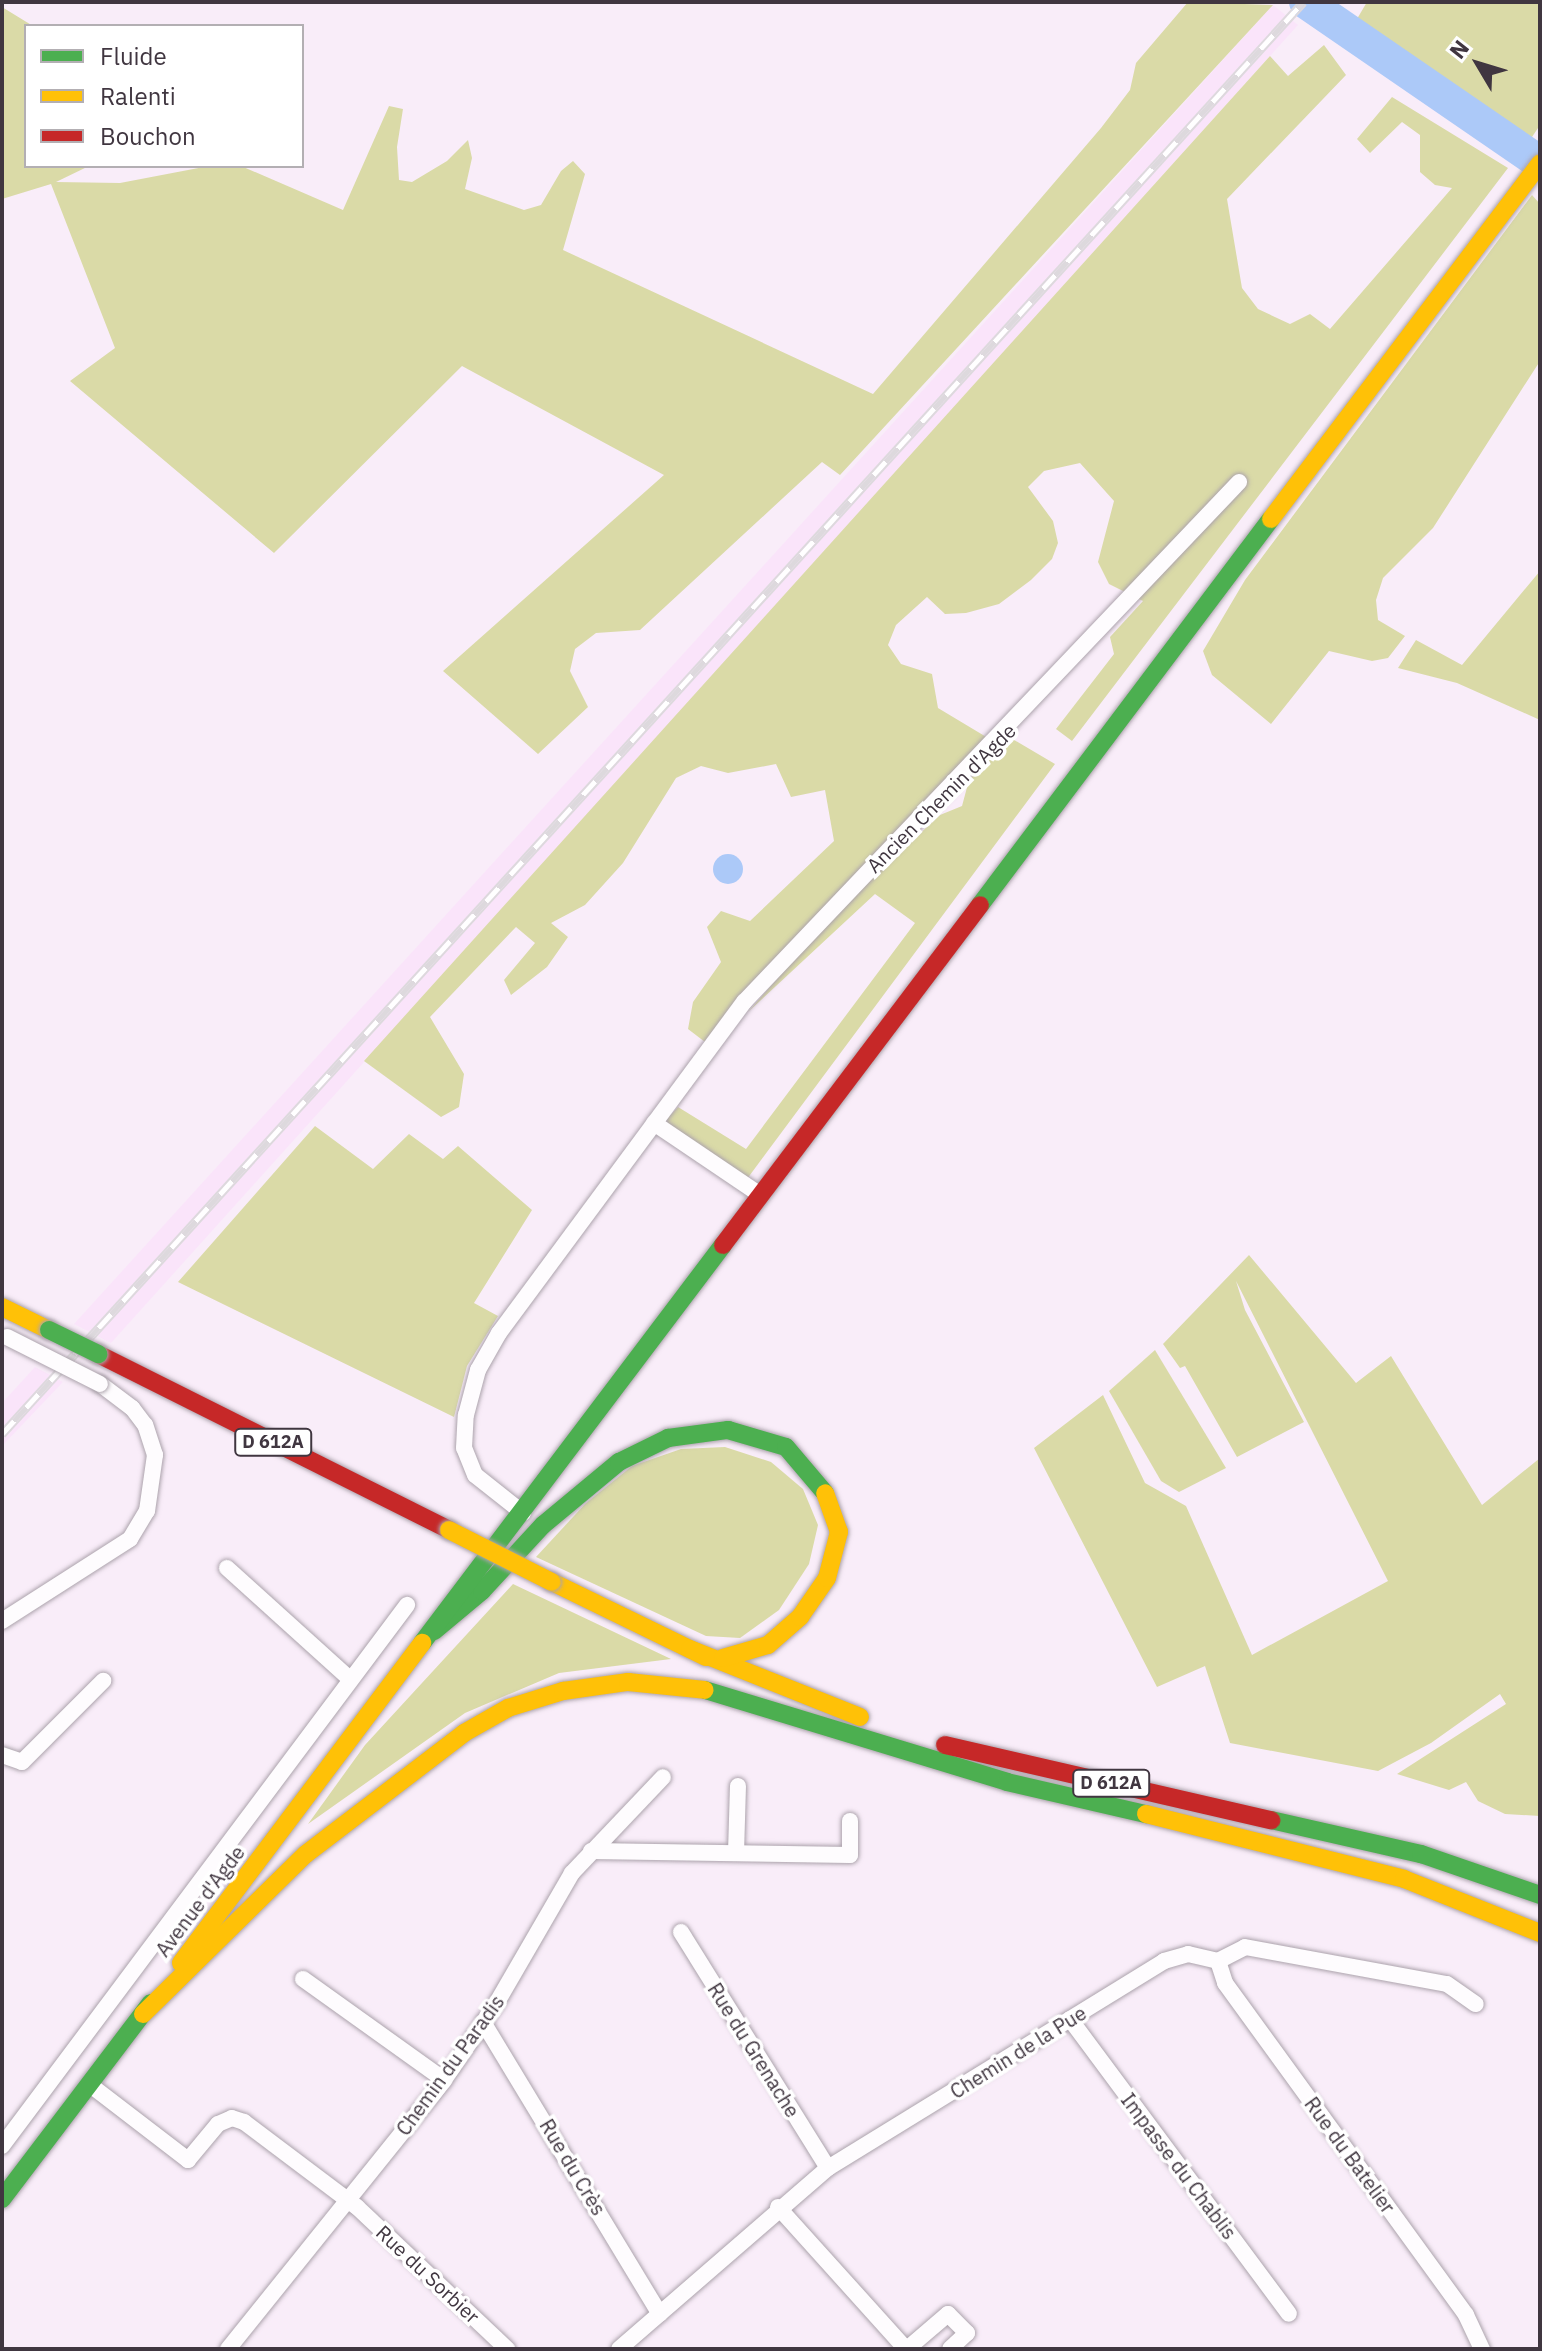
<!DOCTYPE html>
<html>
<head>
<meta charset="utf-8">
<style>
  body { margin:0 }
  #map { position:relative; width:1542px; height:2351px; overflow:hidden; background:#f9edf9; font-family:"IBM Plex Sans",sans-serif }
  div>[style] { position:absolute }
  .built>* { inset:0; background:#fae4fa }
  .green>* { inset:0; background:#dadaa7 }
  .water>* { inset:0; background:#acc9f8 }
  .round { border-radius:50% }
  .river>* { height:34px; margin:-17px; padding:0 17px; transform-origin:17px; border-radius:17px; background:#acc9f8 }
  .roads { filter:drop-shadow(0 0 2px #aca3ac) drop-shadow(0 0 2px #aca3ac) }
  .street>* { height:16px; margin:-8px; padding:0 8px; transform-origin:8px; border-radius:8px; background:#fefcfe }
  .fast>* { height:18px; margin:-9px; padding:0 9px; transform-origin:9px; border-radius:9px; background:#4caf50 }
  .slow>* { height:18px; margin:-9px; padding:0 9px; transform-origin:9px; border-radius:9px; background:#ffc107 }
  .jam>* { height:18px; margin:-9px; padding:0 9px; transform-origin:9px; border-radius:9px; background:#c62828 }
  .rail>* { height:9px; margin-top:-4.5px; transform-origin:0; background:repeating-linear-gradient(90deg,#fff 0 18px,#ddd9dd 0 36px); box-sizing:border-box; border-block:2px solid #ddd9dd }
  .bridges { filter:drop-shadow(0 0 2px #aca3ac) drop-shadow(0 0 2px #aca3ac) }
  .street-bridge>* { height:16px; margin:-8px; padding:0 8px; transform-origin:8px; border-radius:8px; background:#fefcfe }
  .fast-bridge>* { height:18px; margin:-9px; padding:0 9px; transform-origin:9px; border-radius:9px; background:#4caf50 }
  .slow-bridge>* { height:18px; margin:-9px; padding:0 9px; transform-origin:9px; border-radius:9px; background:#ffc107 }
  span { translate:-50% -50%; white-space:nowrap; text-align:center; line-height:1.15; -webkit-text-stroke:7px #fff; paint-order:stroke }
  .shield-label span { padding:2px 6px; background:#fff; border:2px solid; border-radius:6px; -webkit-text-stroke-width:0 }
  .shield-label { font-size:18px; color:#403640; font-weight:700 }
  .street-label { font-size:20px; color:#403640 }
  .frame { position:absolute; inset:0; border:4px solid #403640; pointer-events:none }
  .legend { position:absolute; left:24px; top:24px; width:280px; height:144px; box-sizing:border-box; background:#fff; border:2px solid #b3afb3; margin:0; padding:10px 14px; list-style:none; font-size:24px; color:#403640 }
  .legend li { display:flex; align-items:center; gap:16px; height:40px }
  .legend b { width:40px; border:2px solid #b3afb3 }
  .north { position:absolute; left:1438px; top:24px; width:80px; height:80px; -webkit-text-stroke:6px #fff; paint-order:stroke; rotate:308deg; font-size:22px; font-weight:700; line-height:32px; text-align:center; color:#403640 }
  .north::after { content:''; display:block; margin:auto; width:28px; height:36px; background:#403640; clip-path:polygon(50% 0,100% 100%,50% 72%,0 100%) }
</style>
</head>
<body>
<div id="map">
  <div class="built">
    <div style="clip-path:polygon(1273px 5px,1298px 25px,111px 1343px,74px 1324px)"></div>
    <div style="clip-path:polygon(35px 1367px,63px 1382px,2px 1446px,2px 1403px)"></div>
  </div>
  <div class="green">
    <div style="clip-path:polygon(1188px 2px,1273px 5px,840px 475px,822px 462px,640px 630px,596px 633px,575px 649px,570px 671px,588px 707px,538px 754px,443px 671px,664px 475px,462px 366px,274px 553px,70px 381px,115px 348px,51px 184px,2px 199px,2px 7px,33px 26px,26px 26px,26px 166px,89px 166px,56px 182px,120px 183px,209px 166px,241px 166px,343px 210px,389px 106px,403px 109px,397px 147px,399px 180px,412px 182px,447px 161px,468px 140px,472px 158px,465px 189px,524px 210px,541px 205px,561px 171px,573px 161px,585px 174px,563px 250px,873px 394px,1101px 128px,1130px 90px,1136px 63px)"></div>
    <div style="clip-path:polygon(1367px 2px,1540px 2px,1540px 125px,1530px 140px,1354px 24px)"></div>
    <div style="clip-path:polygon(1324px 45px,1346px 75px,1227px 199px,1242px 288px,1258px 309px,1290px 324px,1310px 314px,1330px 329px,1452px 188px,1435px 185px,1420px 172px,1420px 135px,1402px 122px,1370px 153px,1357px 139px,1392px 97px,1508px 168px,1072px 741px,1056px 729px,1114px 654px,1110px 637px,1143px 601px,1109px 584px,1098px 562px,1114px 501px,1080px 463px,1044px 471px,1028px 487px,1053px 521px,1058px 543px,1052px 559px,1031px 580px,999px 604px,966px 613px,945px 614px,927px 597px,896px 625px,888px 645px,901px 664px,932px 674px,938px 708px,988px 738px,705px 1042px,688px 1029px,693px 1002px,721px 962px,707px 927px,721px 911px,750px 921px,834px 841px,825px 790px,791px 797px,776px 764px,728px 773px,701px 766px,676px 778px,623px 863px,585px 905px,551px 923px,568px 937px,547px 967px,511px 995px,504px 980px,535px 943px,516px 927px,430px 1017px,464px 1074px,459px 1107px,441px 1117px,364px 1061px,1270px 56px,1288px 76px)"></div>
    <div style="clip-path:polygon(1532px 195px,1540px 204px,1540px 361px,1433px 528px,1383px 578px,1376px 600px,1378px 620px,1405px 636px,1388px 658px,1372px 661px,1329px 651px,1271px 724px,1212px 675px,1203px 651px,1245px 580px)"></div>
    <div style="clip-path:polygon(1540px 571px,1540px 720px,1457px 683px,1398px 668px,1416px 640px,1462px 665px)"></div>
    <div style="clip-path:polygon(1009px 737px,1055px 764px,747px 1179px,664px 1122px,678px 1107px,746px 1149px,915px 923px,875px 894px,748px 1012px,840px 907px,940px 815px,962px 806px,969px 780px)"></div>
    <div style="clip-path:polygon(315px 1126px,373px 1169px,409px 1134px,443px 1159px,458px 1146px,532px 1210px,474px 1303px,498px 1316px,467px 1366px,454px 1417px,178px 1282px)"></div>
    <div style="clip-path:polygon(1249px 1255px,1356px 1383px,1391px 1356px,1482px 1505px,1540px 1458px,1540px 1816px,1505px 1814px,1478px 1801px,1466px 1782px,1449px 1790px,1397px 1774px,1506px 1704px,1500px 1694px,1431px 1743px,1378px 1771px,1230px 1743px,1205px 1666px,1157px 1687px,1034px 1448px,1103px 1395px,1145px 1483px,1186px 1506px,1252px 1655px,1388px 1581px,1236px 1281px,1245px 1310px,1304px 1422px,1237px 1457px,1185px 1366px,1180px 1368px,1163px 1344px)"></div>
    <div style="clip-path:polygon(1155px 1350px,1226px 1468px,1179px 1492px,1161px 1481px,1109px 1391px)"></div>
    <div style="clip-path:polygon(725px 1447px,771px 1462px,803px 1489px,818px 1525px,809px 1564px,779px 1610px,740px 1638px,706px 1636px,536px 1557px,585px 1504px,632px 1466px,681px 1449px)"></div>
    <div style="clip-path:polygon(513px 1584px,671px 1659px,559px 1673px,465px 1713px,308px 1824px,365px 1745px)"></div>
  </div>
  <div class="water">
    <div class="round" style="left:713px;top:854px;width:30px;height:30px"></div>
  </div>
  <div class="river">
    <div style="left:1306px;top:2px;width:284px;rotate:34.5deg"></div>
  </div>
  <div class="roads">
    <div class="street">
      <div style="left:654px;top:1123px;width:127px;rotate:34.1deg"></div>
      <div style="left:523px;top:1513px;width:61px;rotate:-141.6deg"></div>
      <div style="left:475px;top:1475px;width:29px;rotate:-112deg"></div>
      <div style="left:464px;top:1448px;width:33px;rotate:-87deg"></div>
      <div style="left:466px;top:1415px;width:47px;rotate:-75.1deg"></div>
      <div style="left:478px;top:1370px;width:43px;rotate:-60.4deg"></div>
      <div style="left:499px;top:1333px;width:412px;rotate:-53.5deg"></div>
      <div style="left:744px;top:1002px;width:718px;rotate:-46.41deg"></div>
      <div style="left:227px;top:1568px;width:166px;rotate:42.1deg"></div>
      <div style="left:2px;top:1621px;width:152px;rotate:-32.6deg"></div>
      <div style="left:130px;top:1539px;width:33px;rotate:-59deg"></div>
      <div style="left:147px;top:1511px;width:57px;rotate:-81.9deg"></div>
      <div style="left:155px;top:1455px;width:32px;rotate:-108deg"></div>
      <div style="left:145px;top:1425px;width:21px;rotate:-127deg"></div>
      <div style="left:132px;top:1408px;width:40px;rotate:-143deg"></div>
      <div style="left:2px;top:1755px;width:21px;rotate:19deg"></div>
      <div style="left:22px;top:1762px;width:115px;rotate:-45deg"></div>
      <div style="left:591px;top:1851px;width:259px;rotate:0.9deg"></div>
      <div style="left:850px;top:1855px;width:34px;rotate:-90deg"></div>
      <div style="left:736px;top:1853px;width:67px;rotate:-88.3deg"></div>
      <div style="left:681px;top:1932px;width:278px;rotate:58.1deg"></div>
      <div style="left:1218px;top:1961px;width:23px;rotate:72deg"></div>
      <div style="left:1225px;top:1983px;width:410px;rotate:54deg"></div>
      <div style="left:1466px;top:2315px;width:38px;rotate:65deg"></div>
      <div style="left:303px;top:1979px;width:173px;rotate:35.6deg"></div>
      <div style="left:1070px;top:2019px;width:367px;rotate:53.4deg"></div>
      <div style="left:483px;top:2022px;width:341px;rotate:58.8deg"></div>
      <div style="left:89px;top:2084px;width:125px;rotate:37.5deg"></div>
      <div style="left:188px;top:2160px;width:47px;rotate:-50.2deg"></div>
      <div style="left:218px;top:2124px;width:15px;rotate:-23deg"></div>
      <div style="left:232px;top:2118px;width:13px;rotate:18deg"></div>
      <div style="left:244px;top:2122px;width:141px;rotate:37deg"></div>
      <div style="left:357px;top:2207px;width:207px;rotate:43.4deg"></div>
      <div style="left:2px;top:2146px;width:676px;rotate:-53.18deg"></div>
      <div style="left:778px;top:2207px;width:191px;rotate:48deg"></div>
      <div style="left:228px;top:2349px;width:345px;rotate:-51.2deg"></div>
      <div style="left:444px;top:2080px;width:92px;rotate:-55.6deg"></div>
      <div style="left:496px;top:2004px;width:151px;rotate:-59.9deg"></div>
      <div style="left:572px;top:1873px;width:132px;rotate:-46.5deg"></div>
      <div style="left:619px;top:2349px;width:276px;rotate:-40.9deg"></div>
      <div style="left:828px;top:2168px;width:395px;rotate:-31.6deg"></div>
      <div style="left:1164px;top:1961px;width:25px;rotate:-16deg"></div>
      <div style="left:1188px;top:1954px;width:31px;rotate:13deg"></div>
      <div style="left:1218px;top:1961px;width:30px;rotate:-27deg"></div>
      <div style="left:1245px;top:1947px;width:205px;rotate:10.4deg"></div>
      <div style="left:1447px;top:1984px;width:35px;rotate:35deg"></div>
      <div style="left:907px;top:2349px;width:54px;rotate:-40.5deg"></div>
      <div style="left:948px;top:2314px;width:27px;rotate:45deg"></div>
      <div style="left:967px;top:2333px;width:23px;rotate:137deg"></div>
    </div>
    <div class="fast">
      <div style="left:980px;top:905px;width:483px;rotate:-53deg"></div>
      <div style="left:434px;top:1631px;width:62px;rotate:-39.8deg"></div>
      <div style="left:482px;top:1591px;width:90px;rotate:-47.3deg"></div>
      <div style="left:543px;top:1525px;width:99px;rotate:-39.7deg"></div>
      <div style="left:619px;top:1462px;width:55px;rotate:-26.1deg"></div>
      <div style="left:668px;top:1438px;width:61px;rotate:-7.6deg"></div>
      <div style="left:728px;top:1430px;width:60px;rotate:16.3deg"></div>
      <div style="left:786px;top:1447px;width:60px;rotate:49.7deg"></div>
      <div style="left:422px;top:1643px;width:499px;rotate:-52.9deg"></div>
      <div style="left:705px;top:1690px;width:316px;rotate:16.9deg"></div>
      <div style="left:1007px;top:1782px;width:143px;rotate:13deg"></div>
      <div style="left:1271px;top:1820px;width:154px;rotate:12.8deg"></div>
      <div style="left:1421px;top:1854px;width:126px;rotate:19deg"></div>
      <div style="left:2px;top:2199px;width:246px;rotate:-52.8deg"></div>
    </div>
    <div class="slow">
      <div style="left:1271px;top:519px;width:446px;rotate:-52.9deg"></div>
      <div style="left:2px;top:1307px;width:52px;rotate:26.1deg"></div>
      <div style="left:552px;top:1582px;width:171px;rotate:26deg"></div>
      <div style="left:690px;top:1649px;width:183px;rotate:21.8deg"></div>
      <div style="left:723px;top:1658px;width:47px;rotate:-16.1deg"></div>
      <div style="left:768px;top:1645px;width:43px;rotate:-41.2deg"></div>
      <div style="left:800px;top:1617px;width:47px;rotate:-55.3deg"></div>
      <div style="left:827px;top:1578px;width:48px;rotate:-75.4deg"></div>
      <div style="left:839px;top:1532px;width:41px;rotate:-109.7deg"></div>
      <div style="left:1146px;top:1814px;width:266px;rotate:14.1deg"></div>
      <div style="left:1404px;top:1879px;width:146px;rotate:21.7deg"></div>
      <div style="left:181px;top:1963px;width:401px;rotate:-53deg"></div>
      <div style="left:143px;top:2014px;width:228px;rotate:-44.5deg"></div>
      <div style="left:306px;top:1854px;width:199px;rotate:-37.4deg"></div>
      <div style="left:464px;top:1733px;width:51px;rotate:-29.6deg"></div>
      <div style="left:508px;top:1708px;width:58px;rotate:-17.2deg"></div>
      <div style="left:563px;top:1691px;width:66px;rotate:-7.9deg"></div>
      <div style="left:628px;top:1682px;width:77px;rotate:5.9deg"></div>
    </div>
    <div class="jam">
      <div style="left:723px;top:1245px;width:426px;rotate:-52.9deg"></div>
      <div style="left:98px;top:1354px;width:393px;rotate:26.6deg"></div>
      <div style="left:945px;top:1745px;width:335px;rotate:13deg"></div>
    </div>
  </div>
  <div class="rail">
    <div style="left:2px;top:1434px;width:1935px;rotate:-47.74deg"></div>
  </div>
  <div class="bridges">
    <div class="street-bridge">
      <div style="left:7px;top:1337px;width:104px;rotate:26.8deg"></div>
    </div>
    <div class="fast-bridge">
      <div style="left:49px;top:1330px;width:55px;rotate:26.1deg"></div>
    </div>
    <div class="slow-bridge">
      <div style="left:449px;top:1530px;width:115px;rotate:26.8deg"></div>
    </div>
  </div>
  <div class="shield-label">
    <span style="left:273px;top:1442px">D 612A</span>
    <span style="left:1111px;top:1783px">D 612A</span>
  </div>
  <div class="street-label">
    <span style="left:941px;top:798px;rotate:-45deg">Ancien Chemin d'Agde</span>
    <span style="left:200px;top:1901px;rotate:-53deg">Avenue d'Agde</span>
    <span style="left:754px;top:2050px;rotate:58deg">Rue du Grenache</span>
    <span style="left:1018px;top:2052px;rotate:-32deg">Chemin de la Pue</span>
    <span style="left:450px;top:2065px;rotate:-54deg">Chemin du Paradis</span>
    <span style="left:1350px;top:2155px;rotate:54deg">Rue du Batelier</span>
    <span style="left:1179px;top:2166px;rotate:53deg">Impasse du Chablis</span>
    <span style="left:573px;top:2167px;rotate:59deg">Rue du Crès</span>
    <span style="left:428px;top:2274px;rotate:43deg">Rue du Sorbier</span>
  </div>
  <div class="frame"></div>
  <ul class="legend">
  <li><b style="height:10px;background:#4caf50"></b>Fluide</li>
  <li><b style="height:10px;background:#ffc107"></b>Ralenti</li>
  <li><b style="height:10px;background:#c62828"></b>Bouchon</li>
  </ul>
  <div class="north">N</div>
</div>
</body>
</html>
